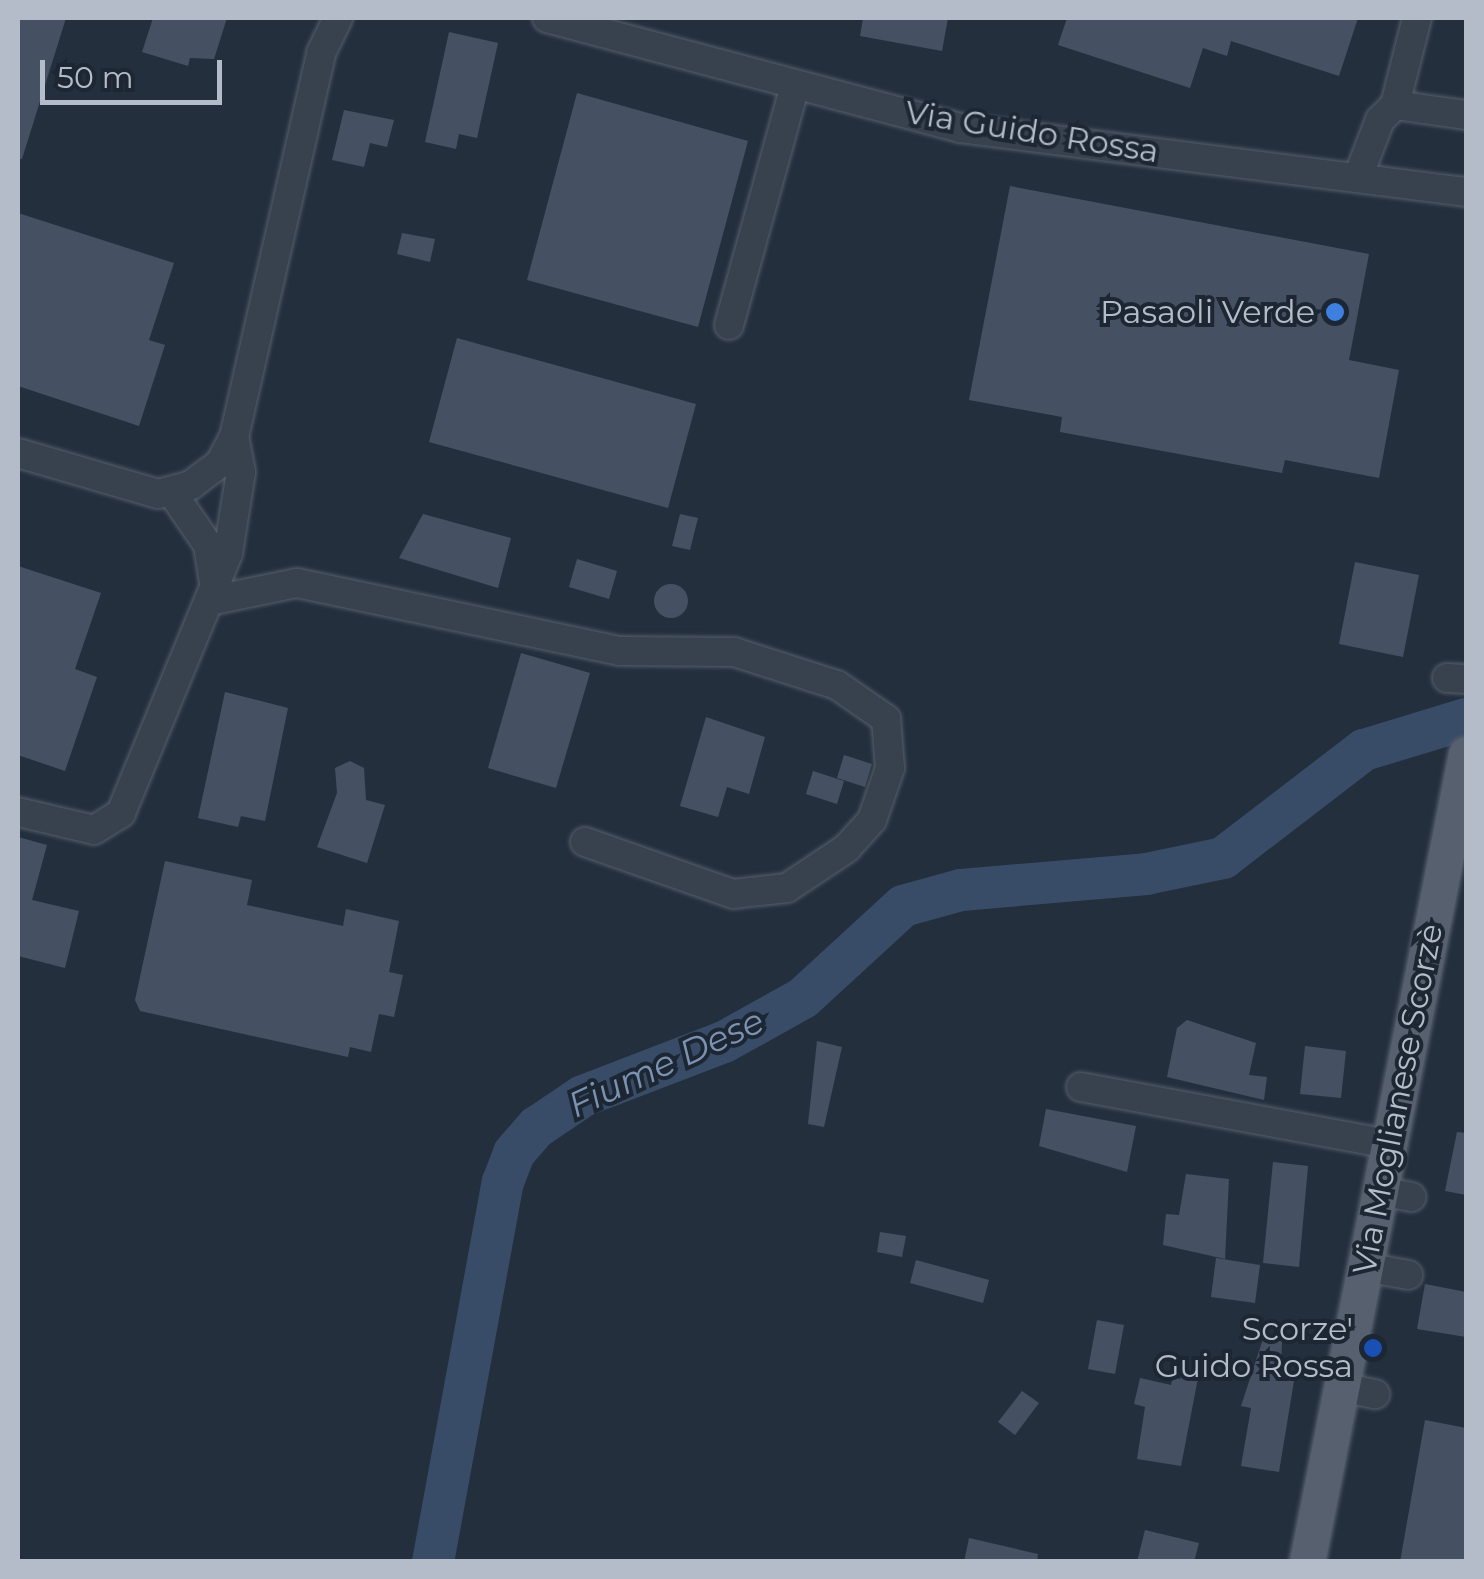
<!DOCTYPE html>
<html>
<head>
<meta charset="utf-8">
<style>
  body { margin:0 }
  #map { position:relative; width:1484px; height:1579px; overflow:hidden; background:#242f3e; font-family:Montserrat,sans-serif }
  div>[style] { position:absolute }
  .river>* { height:42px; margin:-21px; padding:0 21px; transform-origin:21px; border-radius:21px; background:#394c67 }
  .building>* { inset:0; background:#455162 }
  .round { border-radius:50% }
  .roads { filter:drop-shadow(0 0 2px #565f6c) drop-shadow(0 0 2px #565f6c) }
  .minor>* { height:28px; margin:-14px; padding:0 14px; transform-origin:14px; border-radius:14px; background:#38414e }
  .major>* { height:35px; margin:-17.5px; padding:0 17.5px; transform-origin:17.5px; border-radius:17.5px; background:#56606e }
  .dots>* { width:28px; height:28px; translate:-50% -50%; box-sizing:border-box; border:5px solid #1d2633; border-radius:50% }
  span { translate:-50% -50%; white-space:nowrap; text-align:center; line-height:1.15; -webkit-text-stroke:8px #1d2633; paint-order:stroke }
  .street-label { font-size:32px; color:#b4bcc9 }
  .poi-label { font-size:32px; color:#b4bcc9 }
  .right { translate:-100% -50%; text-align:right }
  .water-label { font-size:35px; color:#7c92b1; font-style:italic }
  .frame { position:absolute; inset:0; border:20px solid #b4bcc9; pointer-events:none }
  .scale { position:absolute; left:40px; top:60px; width:182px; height:45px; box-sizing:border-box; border:5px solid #b4bcc9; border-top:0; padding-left:12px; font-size:30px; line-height:35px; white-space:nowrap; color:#b4bcc9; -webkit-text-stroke:8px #1d2633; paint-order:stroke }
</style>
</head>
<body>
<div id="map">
  <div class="river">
    <div style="left:433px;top:1562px;width:386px;rotate:-79.6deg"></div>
    <div style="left:503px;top:1182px;width:31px;rotate:-69deg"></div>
    <div style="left:514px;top:1153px;width:35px;rotate:-49deg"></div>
    <div style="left:537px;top:1127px;width:55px;rotate:-34deg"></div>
    <div style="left:583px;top:1096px;width:151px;rotate:-21deg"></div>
    <div style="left:724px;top:1042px;width:90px;rotate:-29.1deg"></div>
    <div style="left:803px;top:998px;width:136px;rotate:-42.6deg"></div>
    <div style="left:903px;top:906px;width:60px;rotate:-15.4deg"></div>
    <div style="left:961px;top:890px;width:186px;rotate:-4.9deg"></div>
    <div style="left:1146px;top:874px;width:79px;rotate:-11.7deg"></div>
    <div style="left:1223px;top:858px;width:178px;rotate:-37.5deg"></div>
    <div style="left:1364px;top:750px;width:107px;rotate:-16.9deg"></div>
  </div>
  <div class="building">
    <div style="clip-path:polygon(18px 18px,66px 18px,22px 159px,18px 159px)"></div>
    <div style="clip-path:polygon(153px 18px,227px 18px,214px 59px,190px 58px,188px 66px,142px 52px)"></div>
    <div style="clip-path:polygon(863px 18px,948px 18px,942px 51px,860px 36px)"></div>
    <div style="clip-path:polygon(1067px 18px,1358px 18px,1339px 76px,1231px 41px,1227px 56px,1203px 48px,1190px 88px,1058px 45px)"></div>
    <div style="clip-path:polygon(449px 32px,498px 43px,477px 138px,459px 134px,456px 149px,425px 142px)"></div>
    <div style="clip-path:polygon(577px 93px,748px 141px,698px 327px,527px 280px)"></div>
    <div style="clip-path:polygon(344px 110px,394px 120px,387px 147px,370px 143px,364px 167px,332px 160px)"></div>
    <div style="clip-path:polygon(1010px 186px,1369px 254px,1349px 360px,1399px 370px,1379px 478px,1285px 460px,1282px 473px,1060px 432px,1062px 417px,969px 400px)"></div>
    <div style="clip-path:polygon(18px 213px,174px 263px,149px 340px,165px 345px,139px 426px,18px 386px)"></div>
    <div style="clip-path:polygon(402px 233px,435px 239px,430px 262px,397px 254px)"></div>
    <div style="clip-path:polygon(457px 338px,696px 404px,668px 508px,429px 442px)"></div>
    <div style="clip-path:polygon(423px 514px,511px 538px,498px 588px,399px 558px)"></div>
    <div style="clip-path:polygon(680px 514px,698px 518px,690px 550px,672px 546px)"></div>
    <div style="clip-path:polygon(577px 559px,617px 571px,609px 599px,569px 587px)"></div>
    <div style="clip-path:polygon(1355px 562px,1419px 575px,1403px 657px,1339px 644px)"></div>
    <div style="clip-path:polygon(18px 566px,101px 593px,75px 669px,97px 677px,65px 771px,18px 755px)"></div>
    <div class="round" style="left:654px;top:584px;width:34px;height:34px"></div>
    <div style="clip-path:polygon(521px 653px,590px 673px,556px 788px,488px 768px)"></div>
    <div style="clip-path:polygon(225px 692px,288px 708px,265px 821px,241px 816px,238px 827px,198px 818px)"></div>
    <div style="clip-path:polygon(706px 717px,765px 737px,749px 794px,727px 787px,718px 817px,680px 806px)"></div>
    <div style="clip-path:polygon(844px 755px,872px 764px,865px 787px,837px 778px)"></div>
    <div style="clip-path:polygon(350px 761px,364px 768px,366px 800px,385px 805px,367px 863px,317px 847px,337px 793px,335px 768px)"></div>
    <div style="clip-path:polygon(813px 771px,844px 781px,837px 804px,806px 794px)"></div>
    <div style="clip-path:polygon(18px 837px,47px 845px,32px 900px,79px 911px,65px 968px,18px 956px)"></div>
    <div style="clip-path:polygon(165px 861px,252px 880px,247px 905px,343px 926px,346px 909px,399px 921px,389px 972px,403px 975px,394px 1017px,379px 1014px,371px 1052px,350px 1047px,348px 1057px,140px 1011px,135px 1000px)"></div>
    <div style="clip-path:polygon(1187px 1020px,1256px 1043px,1249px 1075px,1267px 1077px,1264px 1100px,1167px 1077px,1177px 1028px)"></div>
    <div style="clip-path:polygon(817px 1041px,842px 1047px,824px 1127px,808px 1124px)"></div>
    <div style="clip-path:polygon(1305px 1046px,1346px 1051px,1341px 1098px,1300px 1094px)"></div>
    <div style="clip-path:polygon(1046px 1109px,1136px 1126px,1127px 1172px,1039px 1146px)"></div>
    <div style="clip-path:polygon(1457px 1132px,1466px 1133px,1466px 1195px,1445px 1191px)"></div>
    <div style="clip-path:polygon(1273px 1162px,1308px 1166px,1299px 1267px,1263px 1263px)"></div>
    <div style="clip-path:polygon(1186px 1174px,1229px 1179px,1225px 1259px,1163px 1245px,1166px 1214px,1179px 1215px)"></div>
    <div style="clip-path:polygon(880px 1232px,906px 1236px,902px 1257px,877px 1252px)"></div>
    <div style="clip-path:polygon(1216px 1258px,1260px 1265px,1255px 1303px,1211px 1297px)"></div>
    <div style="clip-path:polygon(916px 1260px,989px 1280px,983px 1303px,910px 1283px)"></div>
    <div style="clip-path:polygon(1425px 1284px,1466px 1292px,1466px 1337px,1417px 1329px)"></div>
    <div style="clip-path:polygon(1097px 1320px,1124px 1325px,1115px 1374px,1088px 1369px)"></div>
    <div style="clip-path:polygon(1264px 1336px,1282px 1339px,1281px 1378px,1294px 1381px,1279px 1472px,1241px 1466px,1251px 1408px,1241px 1406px)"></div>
    <div style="clip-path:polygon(1175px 1367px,1199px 1373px,1181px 1466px,1137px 1459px,1145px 1407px,1134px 1404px,1140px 1378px,1171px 1385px)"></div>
    <div style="clip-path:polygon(1022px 1391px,1039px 1403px,1015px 1435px,998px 1422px)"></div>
    <div style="clip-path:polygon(1425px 1420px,1466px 1428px,1466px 1562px,1400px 1562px)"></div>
    <div style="clip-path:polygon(1145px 1530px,1199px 1543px,1194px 1562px,1137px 1562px)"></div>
    <div style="clip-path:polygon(969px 1538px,1038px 1554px,1037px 1562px,964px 1562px)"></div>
  </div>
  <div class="roads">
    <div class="minor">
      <div style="left:547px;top:18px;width:427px;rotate:14.9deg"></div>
      <div style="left:960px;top:128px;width:510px;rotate:7.21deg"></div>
      <div style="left:1395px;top:105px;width:72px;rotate:8deg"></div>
      <div style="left:1358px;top:177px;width:61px;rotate:-68.9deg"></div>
      <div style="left:1380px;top:120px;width:21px;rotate:-45deg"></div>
      <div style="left:1395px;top:105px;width:90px;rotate:-75.8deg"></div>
      <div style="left:729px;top:325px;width:248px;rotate:-74.6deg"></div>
      <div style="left:18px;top:453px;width:146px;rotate:16.3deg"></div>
      <div style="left:158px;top:494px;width:34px;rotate:-15deg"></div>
      <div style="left:191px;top:485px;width:36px;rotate:-37deg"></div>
      <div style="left:220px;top:463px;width:30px;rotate:-62deg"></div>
      <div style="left:234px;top:437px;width:394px;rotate:-77.2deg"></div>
      <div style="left:321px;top:53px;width:39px;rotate:-64deg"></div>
      <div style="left:171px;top:491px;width:65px;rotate:55.6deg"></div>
      <div style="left:208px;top:545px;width:38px;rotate:81deg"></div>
      <div style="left:209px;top:601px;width:90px;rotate:-11.6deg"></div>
      <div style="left:297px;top:583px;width:329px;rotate:11.9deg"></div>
      <div style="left:619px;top:651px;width:115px;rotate:0.5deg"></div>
      <div style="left:734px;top:652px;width:108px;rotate:17.8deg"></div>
      <div style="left:837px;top:685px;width:60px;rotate:34.8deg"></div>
      <div style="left:886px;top:719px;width:49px;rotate:85.3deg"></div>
      <div style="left:890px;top:768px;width:55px;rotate:109.1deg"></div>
      <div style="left:872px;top:820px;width:38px;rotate:132deg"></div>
      <div style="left:847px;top:848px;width:72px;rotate:146.3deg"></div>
      <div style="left:787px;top:888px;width:54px;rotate:173.7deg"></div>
      <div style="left:733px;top:894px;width:157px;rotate:-160.6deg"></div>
      <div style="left:1447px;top:678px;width:19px;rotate:3deg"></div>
      <div style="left:18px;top:812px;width:78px;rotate:13.3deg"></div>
      <div style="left:94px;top:830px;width:32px;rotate:-32deg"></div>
      <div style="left:121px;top:813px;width:281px;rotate:-67.6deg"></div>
      <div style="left:228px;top:553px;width:82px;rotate:-80.9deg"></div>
      <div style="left:241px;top:472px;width:36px;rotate:-101deg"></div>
      <div style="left:1081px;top:1087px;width:314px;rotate:10.5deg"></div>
      <div style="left:1380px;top:1191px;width:32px;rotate:11deg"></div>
      <div style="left:1365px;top:1267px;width:44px;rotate:10.5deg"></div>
      <div style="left:1341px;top:1387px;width:35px;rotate:12deg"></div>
    </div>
    <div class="major">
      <div style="left:1307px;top:1562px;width:823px;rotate:-78.87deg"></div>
    </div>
  </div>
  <div class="dots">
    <div style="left:1335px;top:312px;background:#3f7fe0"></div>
    <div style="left:1373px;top:1348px;background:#1a4fb4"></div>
  </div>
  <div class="street-label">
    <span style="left:1032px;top:132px;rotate:9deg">Via Guido Rossa</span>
    <span style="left:1398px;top:1099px;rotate:-79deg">Via Moglianese Scorzè</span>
  </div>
  <div class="poi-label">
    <span class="right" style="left:1315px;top:312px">Pasaoli Verde</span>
    <span class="right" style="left:1353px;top:1348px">Scorze'<br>Guido Rossa</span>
  </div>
  <div class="water-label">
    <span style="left:666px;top:1063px;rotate:-25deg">Fiume Dese</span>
  </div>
  <div class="frame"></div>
  <div class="scale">50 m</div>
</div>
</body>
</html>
